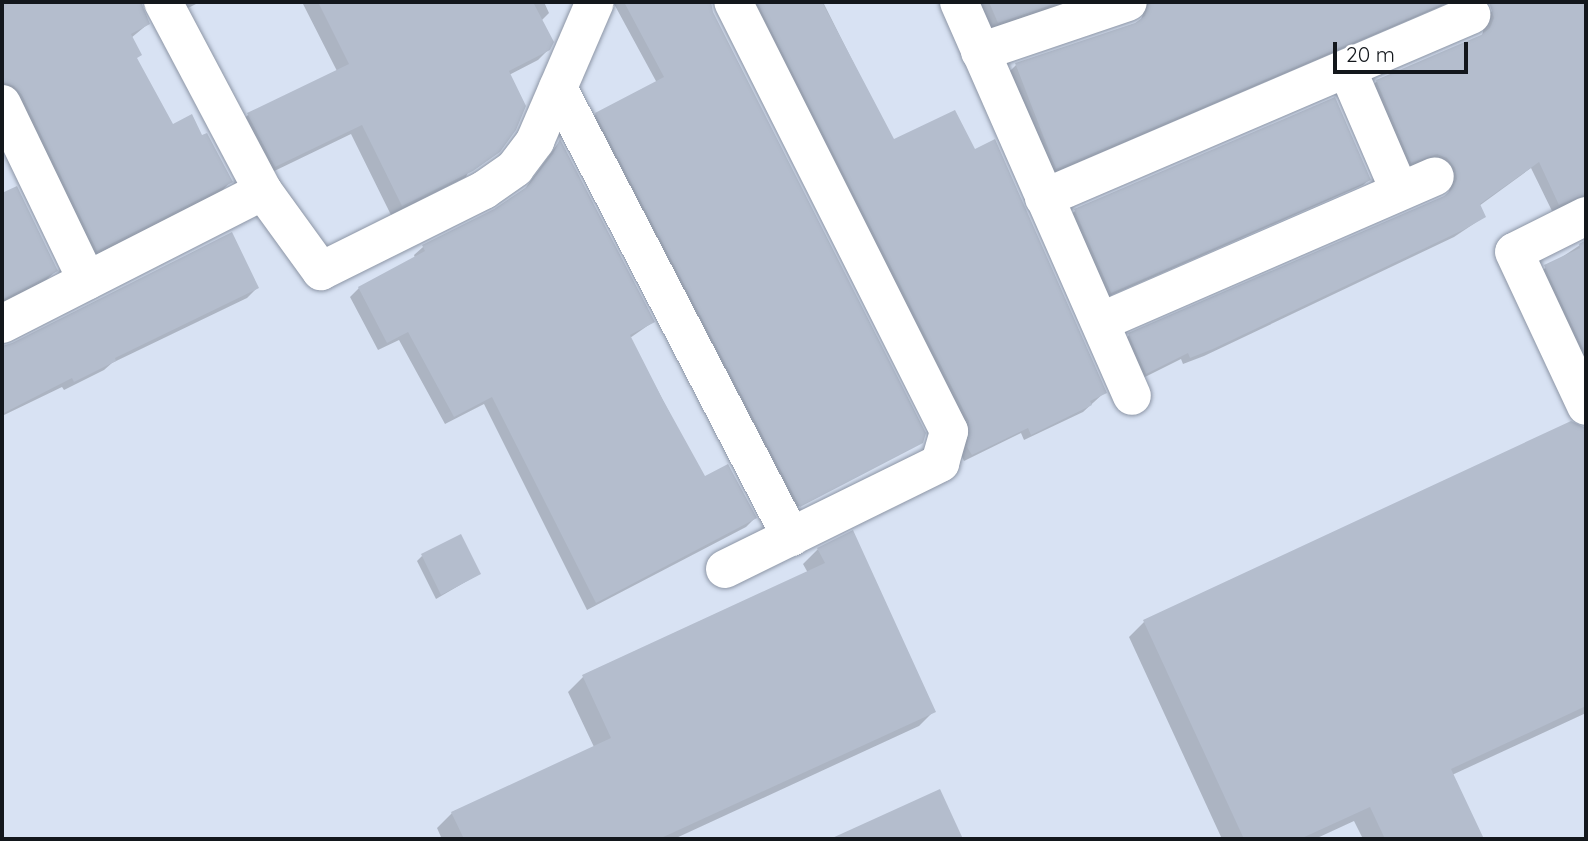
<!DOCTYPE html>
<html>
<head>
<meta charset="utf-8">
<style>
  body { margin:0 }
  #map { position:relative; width:1588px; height:841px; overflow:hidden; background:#d8e2f3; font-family:Quicksand,sans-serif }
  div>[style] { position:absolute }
  .shadow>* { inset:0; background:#0003 }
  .building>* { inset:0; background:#b4bdcd }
  .roads { filter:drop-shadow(0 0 2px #8c95a5) drop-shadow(0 0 2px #8c95a5) }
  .street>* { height:38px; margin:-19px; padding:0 19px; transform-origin:19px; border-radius:19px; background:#fff }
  span { translate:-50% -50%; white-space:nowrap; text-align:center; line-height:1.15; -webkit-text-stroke:5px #fff; paint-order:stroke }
  .frame { position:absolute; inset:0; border:4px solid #13171c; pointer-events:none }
  .scale { position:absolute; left:1333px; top:42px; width:135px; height:32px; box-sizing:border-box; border:4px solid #13171c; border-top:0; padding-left:9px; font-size:21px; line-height:24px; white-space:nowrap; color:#13171c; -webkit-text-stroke:5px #fff; paint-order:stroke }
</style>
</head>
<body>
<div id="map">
  <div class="shadow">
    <div style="clip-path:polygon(2px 2px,139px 2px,148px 24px,131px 38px,136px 59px,172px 126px,202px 137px,231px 181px,221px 192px,86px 260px,2px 95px)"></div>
    <div style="clip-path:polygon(170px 2px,200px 2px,178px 13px)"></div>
    <div style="clip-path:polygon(302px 2px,544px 2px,549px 13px,541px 21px,549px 49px,538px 60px,509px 75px,466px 177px,391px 215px,351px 134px,264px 176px,237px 125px,248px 115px,337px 71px)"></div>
    <div style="clip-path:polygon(613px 2px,710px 2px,712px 12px,918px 444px,792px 510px,589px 121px,596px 114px,657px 83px)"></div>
    <div style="clip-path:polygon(747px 2px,823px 2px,893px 142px,1105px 392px,1083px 412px,1024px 440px,1021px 433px,964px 461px)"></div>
    <div style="clip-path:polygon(971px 2px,1071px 2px,986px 31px)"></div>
    <div style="clip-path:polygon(1142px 2px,1451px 2px,1049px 175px,1009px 72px,1016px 65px,1140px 22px,1143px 14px)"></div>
    <div style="clip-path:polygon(1550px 2px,1586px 2px,1586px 203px,1578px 201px,1552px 211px,1531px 168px,1479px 206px,1484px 217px,1454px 237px,1204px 356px,1183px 364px,1181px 359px,1139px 380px,1122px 342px,1129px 335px,1447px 196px,1450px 188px,1404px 169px,1369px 89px,1377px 81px,1482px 36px,1486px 17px,1493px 10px,1527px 45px)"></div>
    <div style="clip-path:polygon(559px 142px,653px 322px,630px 338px,704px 478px,755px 518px,746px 527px,587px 610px,484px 404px,445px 424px,399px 340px,378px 350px,350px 297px,359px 288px,415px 258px,414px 255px,423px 247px,495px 211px,524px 190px)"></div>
    <div style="clip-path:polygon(1369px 180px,1363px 185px,1105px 298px,1069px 216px,1075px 211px)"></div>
    <div style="clip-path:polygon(16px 188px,56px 271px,46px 280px,2px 305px,2px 195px)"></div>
    <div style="clip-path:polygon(1586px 241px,1586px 377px,1538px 273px)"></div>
    <div style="clip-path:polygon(257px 288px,247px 298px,112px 363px,104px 370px,64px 390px,62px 387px,2px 416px,2px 347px)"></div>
    <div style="clip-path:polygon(1554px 431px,1586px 500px,1586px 713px,1452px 775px,1482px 839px,1363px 839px,1354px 821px,1315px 839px,1222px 839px,1129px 637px,1144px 622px)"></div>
    <div style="clip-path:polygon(818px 549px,934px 711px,919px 726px,674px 839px,436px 839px,441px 837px,437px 828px,452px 813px,594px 747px,568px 692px,583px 677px,808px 573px,803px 564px)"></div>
    <div style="clip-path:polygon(422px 556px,479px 574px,436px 599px,417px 561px)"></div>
    <div style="clip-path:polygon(939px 791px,961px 839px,834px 839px)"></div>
  </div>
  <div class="building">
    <div style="clip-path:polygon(2px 2px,141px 2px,150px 24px,131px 34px,142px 55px,137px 58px,173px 124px,192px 114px,202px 135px,207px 133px,233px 182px,97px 251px,22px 95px,14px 86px,2px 82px)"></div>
    <div style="clip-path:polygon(318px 2px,533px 2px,554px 42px,550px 50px,509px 71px,526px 106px,516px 130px,500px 152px,473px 171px,402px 206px,362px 125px,275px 167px,247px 113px,349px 64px)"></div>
    <div style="clip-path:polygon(624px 2px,711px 2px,713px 12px,926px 433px,923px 443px,800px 507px,595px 113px,664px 77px)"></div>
    <div style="clip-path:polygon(757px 2px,822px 2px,894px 139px,955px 110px,975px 149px,995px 139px,1107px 393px,1090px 401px,1092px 405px,1031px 435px,1028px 428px,972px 455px,967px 447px,969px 421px)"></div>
    <div style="clip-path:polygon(989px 2px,1060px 2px,998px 23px)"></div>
    <div style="clip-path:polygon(1149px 2px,1447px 2px,1056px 169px,1015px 63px,1135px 23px,1145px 16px)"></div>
    <div style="clip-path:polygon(1489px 2px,1586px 2px,1586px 194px,1559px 205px,1539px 162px,1480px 204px,1486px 217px,1463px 230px,1213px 349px,1190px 358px,1188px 353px,1146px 374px,1128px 333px,1444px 196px,1452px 189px,1457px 179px,1455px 168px,1447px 158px,1437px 154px,1411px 163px,1376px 80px,1481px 35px,1490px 28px,1494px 18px)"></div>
    <div style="clip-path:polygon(1335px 97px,1371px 180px,1111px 293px,1074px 209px)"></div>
    <div style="clip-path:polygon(560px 139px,655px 322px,630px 335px,663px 400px,705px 476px,728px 464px,757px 518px,596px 603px,492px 397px,454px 417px,408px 332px,387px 343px,358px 287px,425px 251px,422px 245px,494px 209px,528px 186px,553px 154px)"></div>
    <div style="clip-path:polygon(17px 186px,58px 271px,2px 300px,2px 193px)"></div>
    <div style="clip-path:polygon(232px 232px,259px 288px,115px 358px,116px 361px,74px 382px,72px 378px,2px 414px,2px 346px,12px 343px)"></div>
    <div style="clip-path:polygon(1586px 240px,1586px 355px,1544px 265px,1580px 248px,1579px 244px)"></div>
    <div style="clip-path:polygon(1571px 421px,1586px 428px,1586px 706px,1451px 769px,1484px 839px,1385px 839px,1370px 807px,1300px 839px,1244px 839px,1143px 620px)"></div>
    <div style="clip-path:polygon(853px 530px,936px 712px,659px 839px,464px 839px,451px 812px,611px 738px,582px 675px,825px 563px,817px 548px)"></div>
    <div style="clip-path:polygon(461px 534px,481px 574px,441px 595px,421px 554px)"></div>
    <div style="clip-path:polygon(940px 789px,963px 839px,830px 839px)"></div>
  </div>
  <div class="roads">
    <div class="street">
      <div style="left:163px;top:2px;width:214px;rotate:62.1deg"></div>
      <div style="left:263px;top:191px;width:99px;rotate:54.1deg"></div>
      <div style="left:321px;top:271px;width:182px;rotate:-26.4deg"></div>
      <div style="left:484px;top:190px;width:38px;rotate:-35deg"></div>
      <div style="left:515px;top:168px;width:34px;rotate:-53deg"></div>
      <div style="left:535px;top:141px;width:151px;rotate:-66.7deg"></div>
      <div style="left:959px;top:2px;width:430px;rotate:66.3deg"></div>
      <div style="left:980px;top:52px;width:156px;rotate:-18.7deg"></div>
      <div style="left:1347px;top:69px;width:132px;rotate:66.7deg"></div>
      <div style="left:558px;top:88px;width:506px;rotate:62.57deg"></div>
      <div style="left:2px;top:104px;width:196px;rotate:64.3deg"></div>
      <div style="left:1044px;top:198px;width:465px;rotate:-23.2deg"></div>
      <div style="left:1586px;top:216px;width:80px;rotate:153.4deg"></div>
      <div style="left:1514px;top:252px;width:170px;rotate:64.9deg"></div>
      <div style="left:1100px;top:322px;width:365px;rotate:-23.5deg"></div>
      <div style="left:2px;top:324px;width:293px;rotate:-27deg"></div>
      <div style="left:725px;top:569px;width:240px;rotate:-26.2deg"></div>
      <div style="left:940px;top:463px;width:33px;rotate:-74deg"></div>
      <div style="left:949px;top:431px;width:480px;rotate:-116.7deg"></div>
    </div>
  </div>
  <div class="frame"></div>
  <div class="scale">20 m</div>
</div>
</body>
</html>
